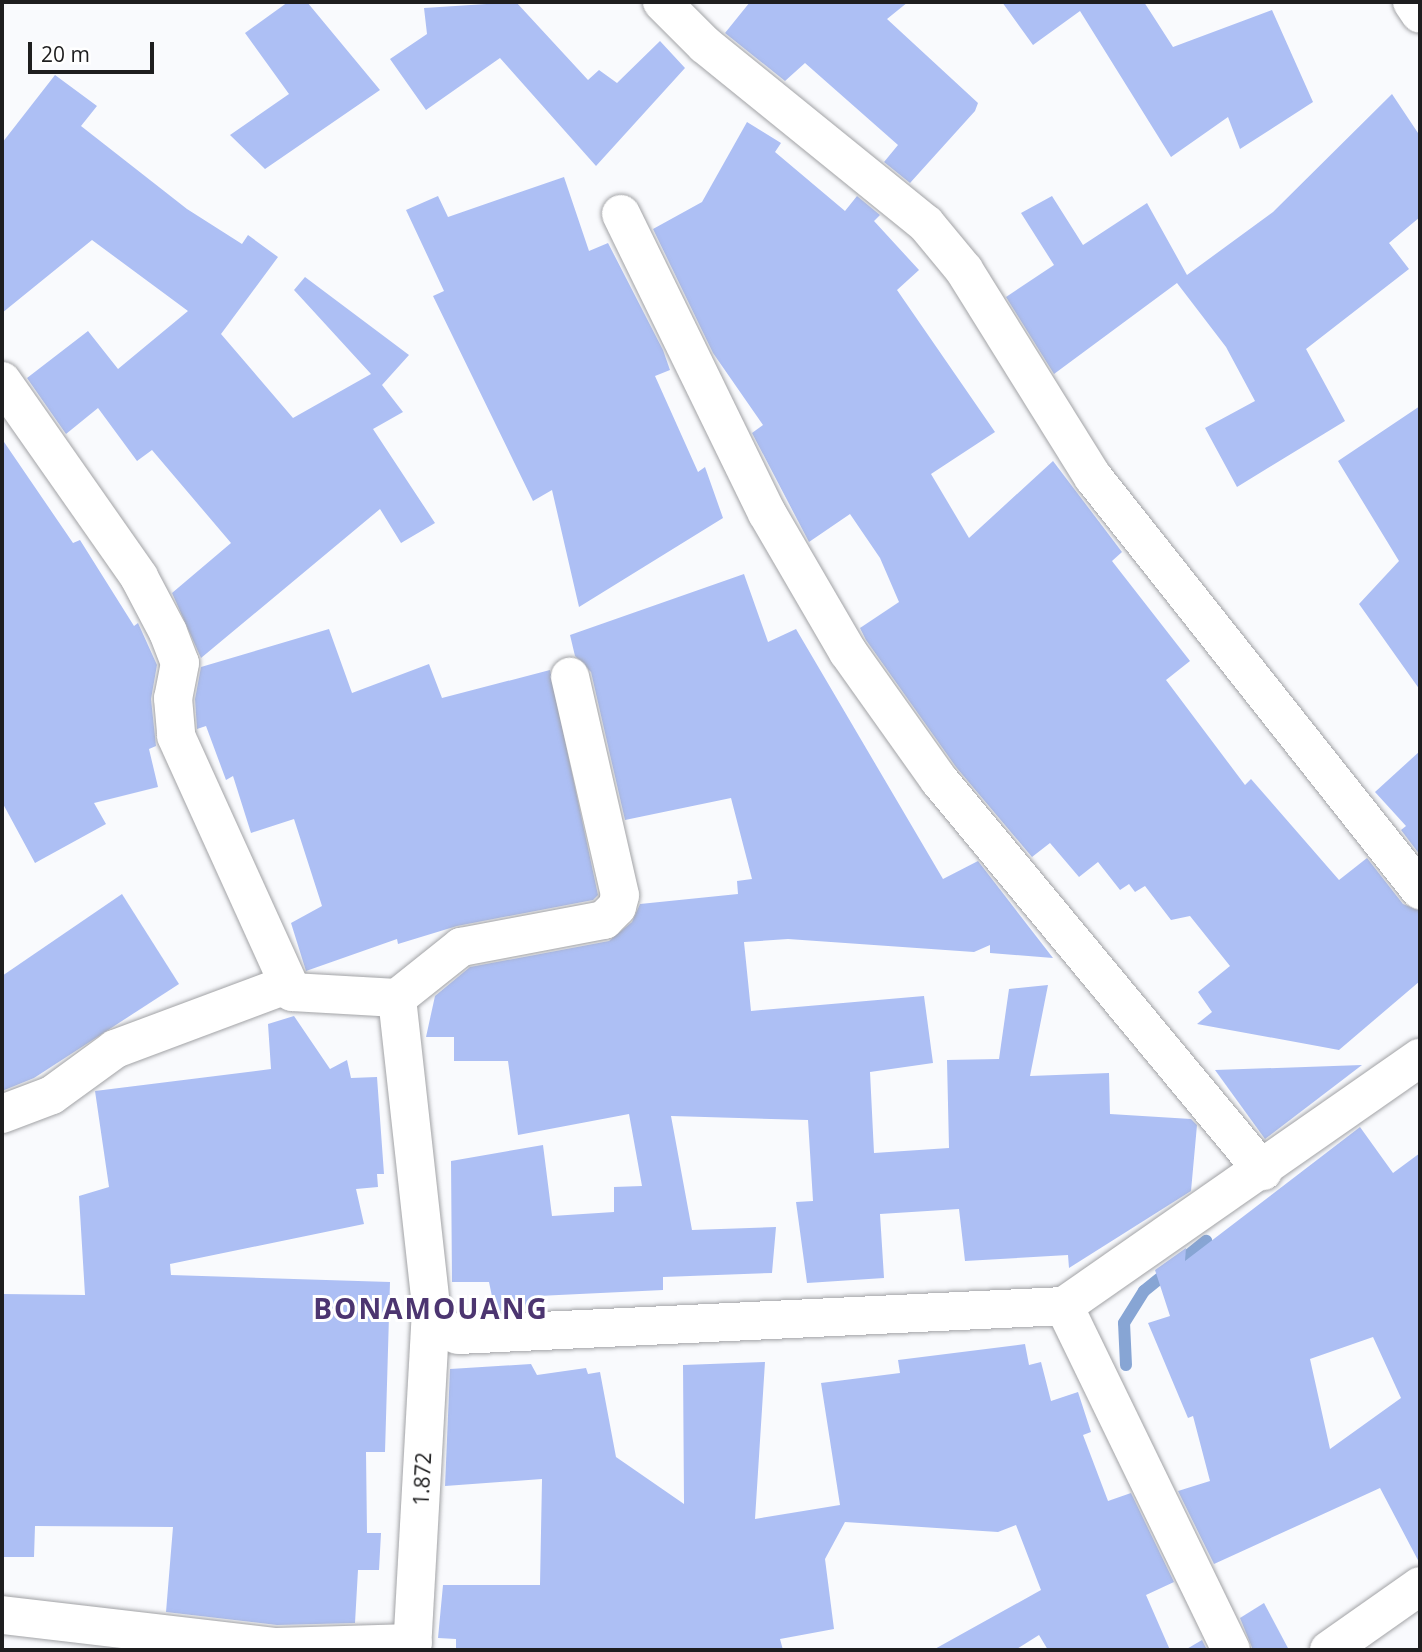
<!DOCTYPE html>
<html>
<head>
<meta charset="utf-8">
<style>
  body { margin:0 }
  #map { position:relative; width:1422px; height:1652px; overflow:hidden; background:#f9fafd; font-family:"Open Sans",sans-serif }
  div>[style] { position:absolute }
  .stream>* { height:12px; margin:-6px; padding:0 6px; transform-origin:6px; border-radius:6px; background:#87a5d4 }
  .building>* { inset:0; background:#adbff4 }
  .roads { filter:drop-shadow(0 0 2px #a2a3a6) drop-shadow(0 0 2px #a2a3a6) }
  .minor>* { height:38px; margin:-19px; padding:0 19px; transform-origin:19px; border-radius:19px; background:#fff }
  .major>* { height:38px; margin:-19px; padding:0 19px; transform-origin:19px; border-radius:19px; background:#fff }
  span { translate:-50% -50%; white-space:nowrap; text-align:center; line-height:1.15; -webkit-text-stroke:6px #fff; paint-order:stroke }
  .street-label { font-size:21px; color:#1e1e1f }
  .district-label { font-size:28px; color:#4c3570; font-weight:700; letter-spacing:2px }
  .frame { position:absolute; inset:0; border:4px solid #1e1e1f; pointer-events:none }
  .scale { position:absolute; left:28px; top:42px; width:126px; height:32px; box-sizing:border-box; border:4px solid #1e1e1f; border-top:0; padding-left:9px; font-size:21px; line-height:24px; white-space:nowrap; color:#1e1e1f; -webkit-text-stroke:5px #fff; paint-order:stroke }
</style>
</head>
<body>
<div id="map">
  <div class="stream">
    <div style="left:1126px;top:1365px;width:42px;rotate:-92.7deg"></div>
    <div style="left:1124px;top:1323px;width:38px;rotate:-58deg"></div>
    <div style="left:1144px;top:1291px;width:80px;rotate:-38.9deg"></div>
  </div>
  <div class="building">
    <div style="clip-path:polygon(288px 2px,307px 2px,380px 90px,265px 169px,230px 135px,289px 94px,245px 33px)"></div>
    <div style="clip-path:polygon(516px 2px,588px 80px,599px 70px,617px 83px,660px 41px,685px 68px,596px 166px,500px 58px,426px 110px,390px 59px,427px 34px,424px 8px)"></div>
    <div style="clip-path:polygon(750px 2px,908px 2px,887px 19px,978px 103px,975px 111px,910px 183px,884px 162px,898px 145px,805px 63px,785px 81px,725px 33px)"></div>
    <div style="clip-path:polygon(1002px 2px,1144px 2px,1173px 47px,1272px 10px,1313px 102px,1240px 149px,1228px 117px,1171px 157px,1080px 11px,1033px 45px)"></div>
    <div style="clip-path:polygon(55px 75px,97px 106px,81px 126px,187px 209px,242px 244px,248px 235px,278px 257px,221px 334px,293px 418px,371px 374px,294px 290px,305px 277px,409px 355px,382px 385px,403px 412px,373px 429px,435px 523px,401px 543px,380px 509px,201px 658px,172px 593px,231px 543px,152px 450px,137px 461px,98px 408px,66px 434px,27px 378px,88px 331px,118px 369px,188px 311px,92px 240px,2px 313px,2px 143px)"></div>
    <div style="clip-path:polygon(1392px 94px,1420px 136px,1420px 217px,1389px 243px,1409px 269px,1306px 349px,1345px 421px,1237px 487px,1205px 428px,1255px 401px,1226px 347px,1177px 283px,1054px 374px,1006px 297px,1054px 265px,1021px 213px,1052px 196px,1083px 245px,1147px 203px,1187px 275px,1273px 212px)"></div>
    <div style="clip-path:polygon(747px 122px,781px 143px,775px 152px,845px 211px,857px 196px,880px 215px,874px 221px,919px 270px,897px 290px,995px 432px,931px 474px,969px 538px,1053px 461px,1122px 552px,1112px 561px,1190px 661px,1166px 680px,1245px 785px,1251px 779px,1339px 880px,1367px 858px,1403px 904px,1420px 911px,1420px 981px,1339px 1050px,1197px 1024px,1212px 1012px,1198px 992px,1230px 966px,1190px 916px,1171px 920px,1145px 886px,1135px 892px,1129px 884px,1120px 890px,1098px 862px,1079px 877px,1050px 843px,1032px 857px,956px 767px,866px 640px,860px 628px,899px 602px,880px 558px,850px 514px,809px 542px,752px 433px,763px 425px,713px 353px,653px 229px,702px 202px)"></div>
    <div style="clip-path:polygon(564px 177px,589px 251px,608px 243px,663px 350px,670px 370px,655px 376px,698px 472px,705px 467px,723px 518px,579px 607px,552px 490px,533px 501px,433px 296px,444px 291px,406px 210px,438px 196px,448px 217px)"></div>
    <div style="clip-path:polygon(1420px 406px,1420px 690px,1359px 604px,1399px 561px,1338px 461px)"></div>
    <div style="clip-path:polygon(2px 439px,73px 543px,80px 540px,134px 626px,138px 623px,157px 665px,151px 699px,156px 746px,149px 749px,158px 787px,94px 803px,106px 824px,35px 863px,2px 802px)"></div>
    <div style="clip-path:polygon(744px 574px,768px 642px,796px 629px,943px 879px,978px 861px,1053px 958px,990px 953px,990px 945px,974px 952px,788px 939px,744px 942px,751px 1011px,924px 996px,933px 1063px,870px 1072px,874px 1153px,949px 1148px,947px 1060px,999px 1059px,1009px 989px,1048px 985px,1030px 1076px,1109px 1073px,1110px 1114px,1191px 1119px,1197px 1125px,1191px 1191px,1069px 1268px,1068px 1255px,965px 1261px,959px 1209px,880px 1214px,884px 1278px,807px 1283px,796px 1202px,813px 1201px,808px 1120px,671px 1116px,692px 1230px,776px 1227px,772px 1273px,663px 1277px,663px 1290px,538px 1296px,540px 1309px,495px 1311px,489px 1282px,452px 1282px,451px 1161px,543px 1145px,552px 1216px,614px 1212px,614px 1187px,642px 1186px,629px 1114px,518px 1135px,508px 1061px,454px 1061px,454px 1037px,426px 1037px,435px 996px,470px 967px,609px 941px,632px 922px,640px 904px,738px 894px,737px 881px,752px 879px,731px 798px,625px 820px,591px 672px,575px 656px,570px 635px)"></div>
    <div style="clip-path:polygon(329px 629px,352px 693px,429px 664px,442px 698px,550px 670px,598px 895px,593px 900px,457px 926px,398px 944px,397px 939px,306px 971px,291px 923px,322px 906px,294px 819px,251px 833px,233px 776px,226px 780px,206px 726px,197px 729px,195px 699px,201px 667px)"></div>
    <div style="clip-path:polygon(1420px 751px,1420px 855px,1401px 830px,1406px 826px,1375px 792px)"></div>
    <div style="clip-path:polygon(122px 894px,179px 984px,34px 1078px,2px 1091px,2px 976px)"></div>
    <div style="clip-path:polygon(294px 1016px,330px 1069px,347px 1060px,351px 1078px,377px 1077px,384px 1174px,377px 1174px,378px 1187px,356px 1189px,364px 1224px,170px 1264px,171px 1275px,390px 1282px,385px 1452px,366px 1452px,367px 1533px,381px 1533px,379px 1570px,358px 1570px,355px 1623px,277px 1625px,166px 1612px,173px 1527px,35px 1526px,34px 1557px,2px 1557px,2px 1294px,85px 1295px,79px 1196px,109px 1187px,95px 1091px,271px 1069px,268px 1024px)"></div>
    <div style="clip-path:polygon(1362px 1065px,1265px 1139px,1215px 1070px)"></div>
    <div style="clip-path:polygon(evenodd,1360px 1127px,1393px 1173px,1420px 1153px,1420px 1564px,1380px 1488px,1214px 1564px,1178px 1491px,1210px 1481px,1193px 1416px,1188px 1418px,1148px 1323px,1170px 1316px,1155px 1270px,1186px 1248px,1185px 1261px,1360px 1127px,1373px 1337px,1401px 1398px,1330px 1449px,1310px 1359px,1373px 1337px)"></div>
    <div style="clip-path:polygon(1025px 1344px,1029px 1365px,1041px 1362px,1051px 1401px,1078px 1392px,1091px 1432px,1083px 1435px,1108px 1501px,1131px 1493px,1174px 1582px,1146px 1595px,1170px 1650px,1048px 1650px,1039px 1635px,1015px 1650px,933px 1650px,1041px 1590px,1016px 1525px,998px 1532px,845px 1522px,825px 1559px,834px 1629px,780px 1639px,783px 1650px,456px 1650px,456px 1639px,438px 1638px,443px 1585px,540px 1585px,542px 1479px,445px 1486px,450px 1369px,531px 1364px,537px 1375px,586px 1368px,588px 1374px,600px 1372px,616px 1457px,684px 1504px,683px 1365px,765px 1362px,755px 1519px,840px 1505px,821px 1383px,900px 1373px,898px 1360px)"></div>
    <div style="clip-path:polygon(1264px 1603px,1289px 1650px,1253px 1650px,1240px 1618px)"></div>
    <div style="clip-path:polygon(1202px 1640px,1207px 1650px,1185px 1650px)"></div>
  </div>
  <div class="roads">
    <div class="minor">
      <div style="left:662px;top:2px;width:61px;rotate:45deg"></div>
      <div style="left:705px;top:45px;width:284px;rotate:39deg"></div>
      <div style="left:926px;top:224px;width:60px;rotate:50.4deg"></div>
      <div style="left:964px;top:270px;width:244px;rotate:58.1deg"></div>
      <div style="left:1093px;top:477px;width:527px;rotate:51.63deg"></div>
      <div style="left:1412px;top:2px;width:14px;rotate:56deg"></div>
      <div style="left:621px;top:214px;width:333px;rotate:64deg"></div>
      <div style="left:767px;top:513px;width:161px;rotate:59.8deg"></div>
      <div style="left:848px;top:652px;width:157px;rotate:54.6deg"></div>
      <div style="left:939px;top:780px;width:508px;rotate:50.35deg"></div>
      <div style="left:2px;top:381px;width:239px;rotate:55deg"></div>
      <div style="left:139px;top:577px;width:62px;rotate:62.2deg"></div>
      <div style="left:168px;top:632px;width:33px;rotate:69deg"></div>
      <div style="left:180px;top:663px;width:36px;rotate:101deg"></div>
      <div style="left:173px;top:698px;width:38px;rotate:85deg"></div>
      <div style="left:176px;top:736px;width:281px;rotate:65.6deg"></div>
      <div style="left:292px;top:992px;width:105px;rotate:3.3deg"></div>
      <div style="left:397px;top:998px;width:82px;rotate:-38.6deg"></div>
      <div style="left:461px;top:947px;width:146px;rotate:-10.7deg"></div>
      <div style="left:604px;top:920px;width:18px;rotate:-45deg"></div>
      <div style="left:617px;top:907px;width:12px;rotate:-76deg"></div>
      <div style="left:620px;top:895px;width:224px;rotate:-102.9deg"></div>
      <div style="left:397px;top:998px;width:312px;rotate:83.7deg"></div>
      <div style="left:431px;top:1308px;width:25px;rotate:58deg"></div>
      <div style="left:444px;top:1329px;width:15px;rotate:23deg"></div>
      <div style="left:458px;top:1335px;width:607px;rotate:-2.74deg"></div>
      <div style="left:1064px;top:1306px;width:434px;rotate:-34.9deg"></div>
      <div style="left:2px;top:1114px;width:53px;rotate:-20.8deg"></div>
      <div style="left:52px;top:1095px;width:78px;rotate:-36.1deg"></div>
      <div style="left:115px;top:1049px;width:183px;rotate:-20.5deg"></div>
      <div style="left:1064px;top:1306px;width:382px;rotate:64.1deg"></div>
      <div style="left:2px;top:1615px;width:276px;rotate:6.7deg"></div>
      <div style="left:276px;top:1647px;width:137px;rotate:-1.7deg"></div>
      <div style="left:412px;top:1650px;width:343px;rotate:-86.8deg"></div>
    </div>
    <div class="major">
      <div style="left:1329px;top:1650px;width:111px;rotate:-35.1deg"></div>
    </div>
  </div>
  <div class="street-label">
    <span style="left:422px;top:1479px;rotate:-87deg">1.872</span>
  </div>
  <div class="district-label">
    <span style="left:431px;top:1308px">BONAMOUANG</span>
  </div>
  <div class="frame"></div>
  <div class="scale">20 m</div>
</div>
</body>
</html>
